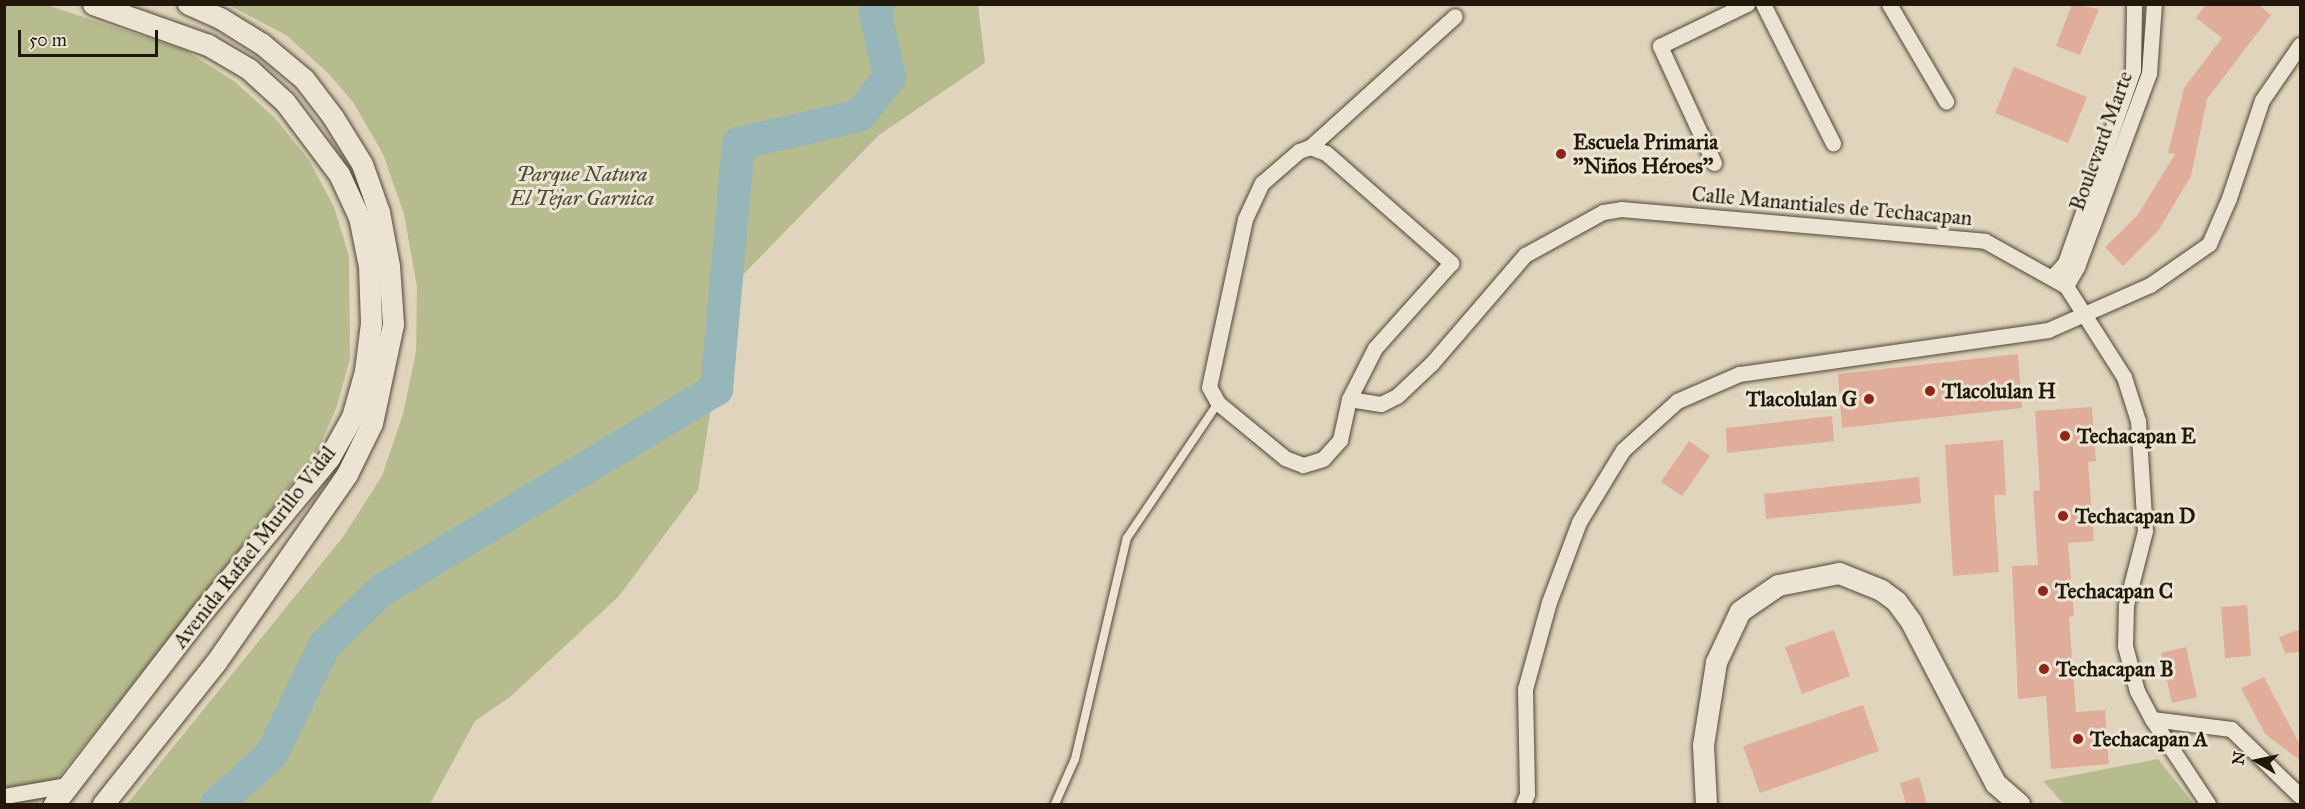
<!DOCTYPE html>
<html>
<head>
<meta charset="utf-8">
<style>
  body { margin:0 }
  #map { position:relative; width:2305px; height:809px; overflow:hidden; background:#e0d5bc; font-family:"IM FELL Great Primer",serif }
  div>[style] { position:absolute }
  .green>* { inset:0; background:#b6bc8e }
  .river>* { height:33px; margin:-16.5px; padding:0 16.5px; transform-origin:16.5px; border-radius:16.5px; background:#97b6ba }
  .building>* { inset:0; background:#e0ad9a }
  .roads { filter:drop-shadow(0 0 2px #514637) drop-shadow(0 0 2px #514637) }
  .lane>* { height:8px; margin:-4px; padding:0 4px; transform-origin:4px; border-radius:4px; background:#ebe4d3 }
  .street>* { height:15px; margin:-7.5px; padding:0 7.5px; transform-origin:7.5px; border-radius:7.5px; background:#ebe4d3 }
  .secondary>* { height:21px; margin:-10.5px; padding:0 10.5px; transform-origin:10.5px; border-radius:10.5px; background:#ebe4d3 }
  .dots>* { width:16px; height:16px; translate:-50% -50%; box-sizing:border-box; border:3px solid #ebe4d3; border-radius:50% }
  span { translate:-50% -50%; white-space:nowrap; text-align:center; line-height:1.15; -webkit-text-stroke:6px #ebe4d3; paint-order:stroke }
  .street-label { font-size:21px; color:#21170b }
  .poi-label { font-size:21px; color:#21170b; font-weight:700 }
  .left { translate:0 -50%; text-align:left }
  .right { translate:-100% -50%; text-align:right }
  .park-label { font-size:21px; color:#4e4932; font-style:italic }
  .frame { position:absolute; inset:0; border:6px solid #21170b; pointer-events:none }
  .north { position:absolute; left:2227px; top:731px; width:60px; height:60px; -webkit-text-stroke:4px #ebe4d3; paint-order:stroke; rotate:279deg; font-size:16px; font-weight:700; line-height:24px; text-align:center; color:#21170b }
  .north::after { content:''; display:block; margin:auto; width:21px; height:27px; background:#21170b; clip-path:polygon(50% 0,100% 100%,50% 72%,0 100%) }
  .scale { position:absolute; left:18px; top:30px; width:140px; height:27px; box-sizing:border-box; border:3px solid #21170b; border-top:0; padding-left:8px; font-size:18px; line-height:21px; white-space:nowrap; color:#21170b; -webkit-text-stroke:4px #ebe4d3; paint-order:stroke }
</style>
</head>
<body>
<div id="map">
  <div class="green">
    <div style="clip-path:polygon(43px 4px,185px 50px,234px 81px,275px 118px,309px 160px,334px 207px,349px 256px,350px 358px,337px 406px,318px 450px,278px 501px,37px 804px,5px 804px,4px 5px)"></div>
    <div style="clip-path:polygon(229px 5px,978px 5px,985px 63px,879px 135px,730px 288px,698px 490px,619px 596px,510px 697px,475px 721px,430px 804px,127px 804px,343px 537px,382px 476px,403px 414px,416px 352px,417px 287px,404px 214px,383px 154px,353px 102px,329px 74px,286px 35px)"></div>
    <div style="clip-path:polygon(2158px 759px,2194px 804px,2064px 804px,2043px 781px)"></div>
  </div>
  <div class="river">
    <div style="left:216px;top:804px;width:74px;rotate:-42.3deg"></div>
    <div style="left:271px;top:754px;width:121px;rotate:-64.1deg"></div>
    <div style="left:324px;top:645px;width:79px;rotate:-44deg"></div>
    <div style="left:381px;top:590px;width:391px;rotate:-31deg"></div>
    <div style="left:716px;top:389px;width:247px;rotate:-84.9deg"></div>
    <div style="left:738px;top:143px;width:124px;rotate:-13deg"></div>
    <div style="left:859px;top:115px;width:48px;rotate:-51.7deg"></div>
    <div style="left:889px;top:77px;width:66px;rotate:-102.3deg"></div>
    <div style="left:875px;top:13px;width:9px;rotate:-72deg"></div>
  </div>
  <div class="building">
    <div style="clip-path:polygon(2072px 4px,2099px 9px,2080px 55px,2056px 46px)"></div>
    <div style="clip-path:polygon(2206px 4px,2258px 4px,2271px 15px,2207px 99px,2191px 176px,2158px 231px,2123px 266px,2105px 247px,2137px 216px,2175px 154px,2168px 153px,2184px 88px,2222px 38px,2196px 18px)"></div>
    <div style="clip-path:polygon(2014px 67px,2087px 97px,2068px 143px,1995px 113px)"></div>
    <div style="clip-path:polygon(2018px 354px,2022px 408px,1842px 428px,1838px 374px)"></div>
    <div style="clip-path:polygon(2092px 407px,2096px 461px,2088px 462px,2094px 541px,2068px 543px,2074px 616px,2069px 617px,2076px 712px,2105px 710px,2109px 764px,2051px 769px,2046px 696px,2018px 699px,2012px 566px,2038px 565px,2033px 491px,2040px 490px,2035px 411px)"></div>
    <div style="clip-path:polygon(1832px 416px,1834px 441px,1727px 453px,1726px 428px)"></div>
    <div style="clip-path:polygon(2003px 440px,2006px 495px,1994px 495px,1999px 572px,1953px 576px,1945px 445px)"></div>
    <div style="clip-path:polygon(1689px 441px,1710px 456px,1682px 496px,1661px 482px)"></div>
    <div style="clip-path:polygon(1919px 477px,1921px 503px,1766px 519px,1764px 494px)"></div>
    <div style="clip-path:polygon(2247px 605px,2251px 656px,2225px 658px,2221px 607px)"></div>
    <div style="clip-path:polygon(2301px 629px,2301px 652px,2285px 653px,2279px 637px)"></div>
    <div style="clip-path:polygon(1834px 630px,1850px 676px,1802px 694px,1785px 647px)"></div>
    <div style="clip-path:polygon(2186px 647px,2197px 697px,2172px 703px,2161px 653px)"></div>
    <div style="clip-path:polygon(2264px 677px,2301px 747px,2301px 761px,2265px 734px,2241px 688px)"></div>
    <div style="clip-path:polygon(1863px 705px,1879px 751px,1760px 793px,1743px 746px)"></div>
    <div style="clip-path:polygon(1919px 777px,1927px 804px,1906px 804px,1900px 783px)"></div>
  </div>
  <div class="roads">
    <div class="lane">
      <div style="left:1055px;top:804px;width:49px;rotate:-66deg"></div>
      <div style="left:1075px;top:759px;width:227px;rotate:-76.8deg"></div>
      <div style="left:1127px;top:538px;width:163px;rotate:-56deg"></div>
    </div>
    <div class="street">
      <div style="left:1763px;top:4px;width:156px;rotate:63.3deg"></div>
      <div style="left:1889px;top:4px;width:113px;rotate:59.6deg"></div>
      <div style="left:1310px;top:147px;width:17px;rotate:21deg"></div>
      <div style="left:1326px;top:153px;width:167px;rotate:41.3deg"></div>
      <div style="left:1451px;top:263px;width:114px;rotate:131.8deg"></div>
      <div style="left:1375px;top:348px;width:57px;rotate:117deg"></div>
      <div style="left:1349px;top:399px;width:42px;rotate:102.4deg"></div>
      <div style="left:1340px;top:440px;width:25px;rotate:132deg"></div>
      <div style="left:1323px;top:459px;width:21px;rotate:163deg"></div>
      <div style="left:1303px;top:465px;width:19px;rotate:-159deg"></div>
      <div style="left:1285px;top:458px;width:87px;rotate:-140.6deg"></div>
      <div style="left:1218px;top:403px;width:18px;rotate:-119deg"></div>
      <div style="left:1209px;top:387px;width:172px;rotate:-77.9deg"></div>
      <div style="left:1245px;top:219px;width:40px;rotate:-65deg"></div>
      <div style="left:1262px;top:183px;width:49px;rotate:-40.9deg"></div>
      <div style="left:1299px;top:151px;width:12px;rotate:-20deg"></div>
      <div style="left:1310px;top:147px;width:195px;rotate:-42.1deg"></div>
      <div style="left:1714px;top:163px;width:129px;rotate:-114.8deg"></div>
      <div style="left:1660px;top:46px;width:97px;rotate:-25.8deg"></div>
      <div style="left:2053px;top:276px;width:18px;rotate:-47deg"></div>
      <div style="left:2065px;top:263px;width:205px;rotate:-70.6deg"></div>
      <div style="left:2133px;top:70px;width:66px;rotate:-89.1deg"></div>
      <div style="left:2066px;top:286px;width:22px;rotate:-60deg"></div>
      <div style="left:2077px;top:267px;width:207px;rotate:-69.6deg"></div>
      <div style="left:2149px;top:73px;width:69px;rotate:-85.9deg"></div>
      <div style="left:1349px;top:399px;width:32px;rotate:9deg"></div>
      <div style="left:1381px;top:404px;width:18px;rotate:-27deg"></div>
      <div style="left:1397px;top:396px;width:48px;rotate:-43.3deg"></div>
      <div style="left:1432px;top:363px;width:143px;rotate:-49.3deg"></div>
      <div style="left:1525px;top:255px;width:89px;rotate:-28.9deg"></div>
      <div style="left:1603px;top:212px;width:18px;rotate:-9deg"></div>
      <div style="left:1621px;top:209px;width:365px;rotate:5deg"></div>
      <div style="left:1985px;top:241px;width:93px;rotate:29.1deg"></div>
      <div style="left:2066px;top:286px;width:108px;rotate:57.5deg"></div>
      <div style="left:2124px;top:377px;width:46px;rotate:72.3deg"></div>
      <div style="left:2138px;top:421px;width:110px;rotate:86.4deg"></div>
      <div style="left:2145px;top:531px;width:76px;rotate:104.4deg"></div>
      <div style="left:2126px;top:605px;width:41px;rotate:91.4deg"></div>
      <div style="left:2125px;top:646px;width:47px;rotate:75.1deg"></div>
      <div style="left:2137px;top:691px;width:32px;rotate:62deg"></div>
      <div style="left:2152px;top:719px;width:102px;rotate:56.6deg"></div>
      <div style="left:2152px;top:719px;width:80px;rotate:7.2deg"></div>
      <div style="left:2231px;top:729px;width:96px;rotate:44.2deg"></div>
      <div style="left:4px;top:796px;width:64px;rotate:-9.9deg"></div>
      <div style="left:1523px;top:804px;width:11px;rotate:-68deg"></div>
      <div style="left:1527px;top:794px;width:105px;rotate:-91.1deg"></div>
      <div style="left:1525px;top:689px;width:90px;rotate:-74.6deg"></div>
      <div style="left:1549px;top:602px;width:85px;rotate:-69.4deg"></div>
      <div style="left:1579px;top:522px;width:84px;rotate:-58.6deg"></div>
      <div style="left:1623px;top:450px;width:73px;rotate:-42.2deg"></div>
      <div style="left:1677px;top:401px;width:68px;rotate:-23.5deg"></div>
      <div style="left:1739px;top:374px;width:312px;rotate:-8.1deg"></div>
      <div style="left:2048px;top:330px;width:111px;rotate:-23.8deg"></div>
      <div style="left:2150px;top:285px;width:72px;rotate:-34.8deg"></div>
      <div style="left:2209px;top:244px;width:50px;rotate:-66.5deg"></div>
      <div style="left:2229px;top:198px;width:103px;rotate:-71.4deg"></div>
      <div style="left:2262px;top:100px;width:67px;rotate:-55.4deg"></div>
    </div>
    <div class="secondary">
      <div style="left:54px;top:804px;width:235px;rotate:-52.4deg"></div>
      <div style="left:197px;top:618px;width:207px;rotate:-50.5deg"></div>
      <div style="left:329px;top:458px;width:47px;rotate:-60.7deg"></div>
      <div style="left:352px;top:417px;width:48px;rotate:-74.2deg"></div>
      <div style="left:365px;top:371px;width:48px;rotate:-82.9deg"></div>
      <div style="left:371px;top:323px;width:57px;rotate:-92deg"></div>
      <div style="left:369px;top:266px;width:50px;rotate:-101.5deg"></div>
      <div style="left:359px;top:217px;width:47px;rotate:-114.9deg"></div>
      <div style="left:339px;top:174px;width:90px;rotate:-126.9deg"></div>
      <div style="left:285px;top:102px;width:49px;rotate:-137.5deg"></div>
      <div style="left:249px;top:69px;width:48px;rotate:-149.7deg"></div>
      <div style="left:208px;top:45px;width:122px;rotate:-160.4deg"></div>
      <div style="left:103px;top:804px;width:181px;rotate:-51.5deg"></div>
      <div style="left:216px;top:662px;width:229px;rotate:-55.1deg"></div>
      <div style="left:347px;top:474px;width:57px;rotate:-63.9deg"></div>
      <div style="left:372px;top:423px;width:101px;rotate:-78deg"></div>
      <div style="left:393px;top:324px;width:58px;rotate:-93.9deg"></div>
      <div style="left:389px;top:266px;width:55px;rotate:-100.5deg"></div>
      <div style="left:379px;top:212px;width:51px;rotate:-109.5deg"></div>
      <div style="left:362px;top:164px;width:55px;rotate:-121.7deg"></div>
      <div style="left:333px;top:117px;width:48px;rotate:-127.3deg"></div>
      <div style="left:304px;top:79px;width:55px;rotate:-140.2deg"></div>
      <div style="left:262px;top:44px;width:49px;rotate:-148.2deg"></div>
      <div style="left:220px;top:18px;width:35px;rotate:-156deg"></div>
      <div style="left:1706px;top:804px;width:59px;rotate:-92.9deg"></div>
      <div style="left:1703px;top:745px;width:84px;rotate:-81.1deg"></div>
      <div style="left:1716px;top:662px;width:56px;rotate:-64.8deg"></div>
      <div style="left:1740px;top:611px;width:46px;rotate:-34.4deg"></div>
      <div style="left:1778px;top:585px;width:62px;rotate:-11.1deg"></div>
      <div style="left:1839px;top:573px;width:45px;rotate:22deg"></div>
      <div style="left:1881px;top:590px;width:19px;rotate:36deg"></div>
      <div style="left:1896px;top:601px;width:26px;rotate:54deg"></div>
      <div style="left:1911px;top:622px;width:182px;rotate:62.4deg"></div>
      <div style="left:1995px;top:783px;width:32px;rotate:41deg"></div>
    </div>
  </div>
  <div class="dots">
    <div style="left:1561px;top:154px;background:#8f2418"></div>
    <div style="left:1930px;top:391px;background:#8f2418"></div>
    <div style="left:1869px;top:399px;background:#8f2418"></div>
    <div style="left:2065px;top:436px;background:#8f2418"></div>
    <div style="left:2063px;top:516px;background:#8f2418"></div>
    <div style="left:2043px;top:591px;background:#8f2418"></div>
    <div style="left:2044px;top:669px;background:#8f2418"></div>
    <div style="left:2078px;top:739px;background:#8f2418"></div>
  </div>
  <div class="street-label">
    <span style="left:2101px;top:141px;rotate:-70deg">Boulevard Marte</span>
    <span style="left:1832px;top:206px;rotate:5deg">Calle Manantiales de Techacapan</span>
    <span style="left:254px;top:547px;rotate:-52deg">Avenida Rafael Murillo Vidal</span>
  </div>
  <div class="poi-label">
    <span class="left" style="left:1573px;top:154px">Escuela Primaria<br>''Niños Héroes''</span>
    <span class="left" style="left:1942px;top:391px">Tlacolulan H</span>
    <span class="right" style="left:1857px;top:399px">Tlacolulan G</span>
    <span class="left" style="left:2077px;top:436px">Techacapan E</span>
    <span class="left" style="left:2075px;top:516px">Techacapan D</span>
    <span class="left" style="left:2055px;top:591px">Techacapan C</span>
    <span class="left" style="left:2056px;top:669px">Techacapan B</span>
    <span class="left" style="left:2090px;top:739px">Techacapan A</span>
  </div>
  <div class="park-label">
    <span style="left:582px;top:186px">Parque Natura<br>El Tejar Garnica</span>
  </div>
  <div class="frame"></div>
  <div class="north">N</div>
  <div class="scale">50 m</div>
</div>
</body>
</html>
